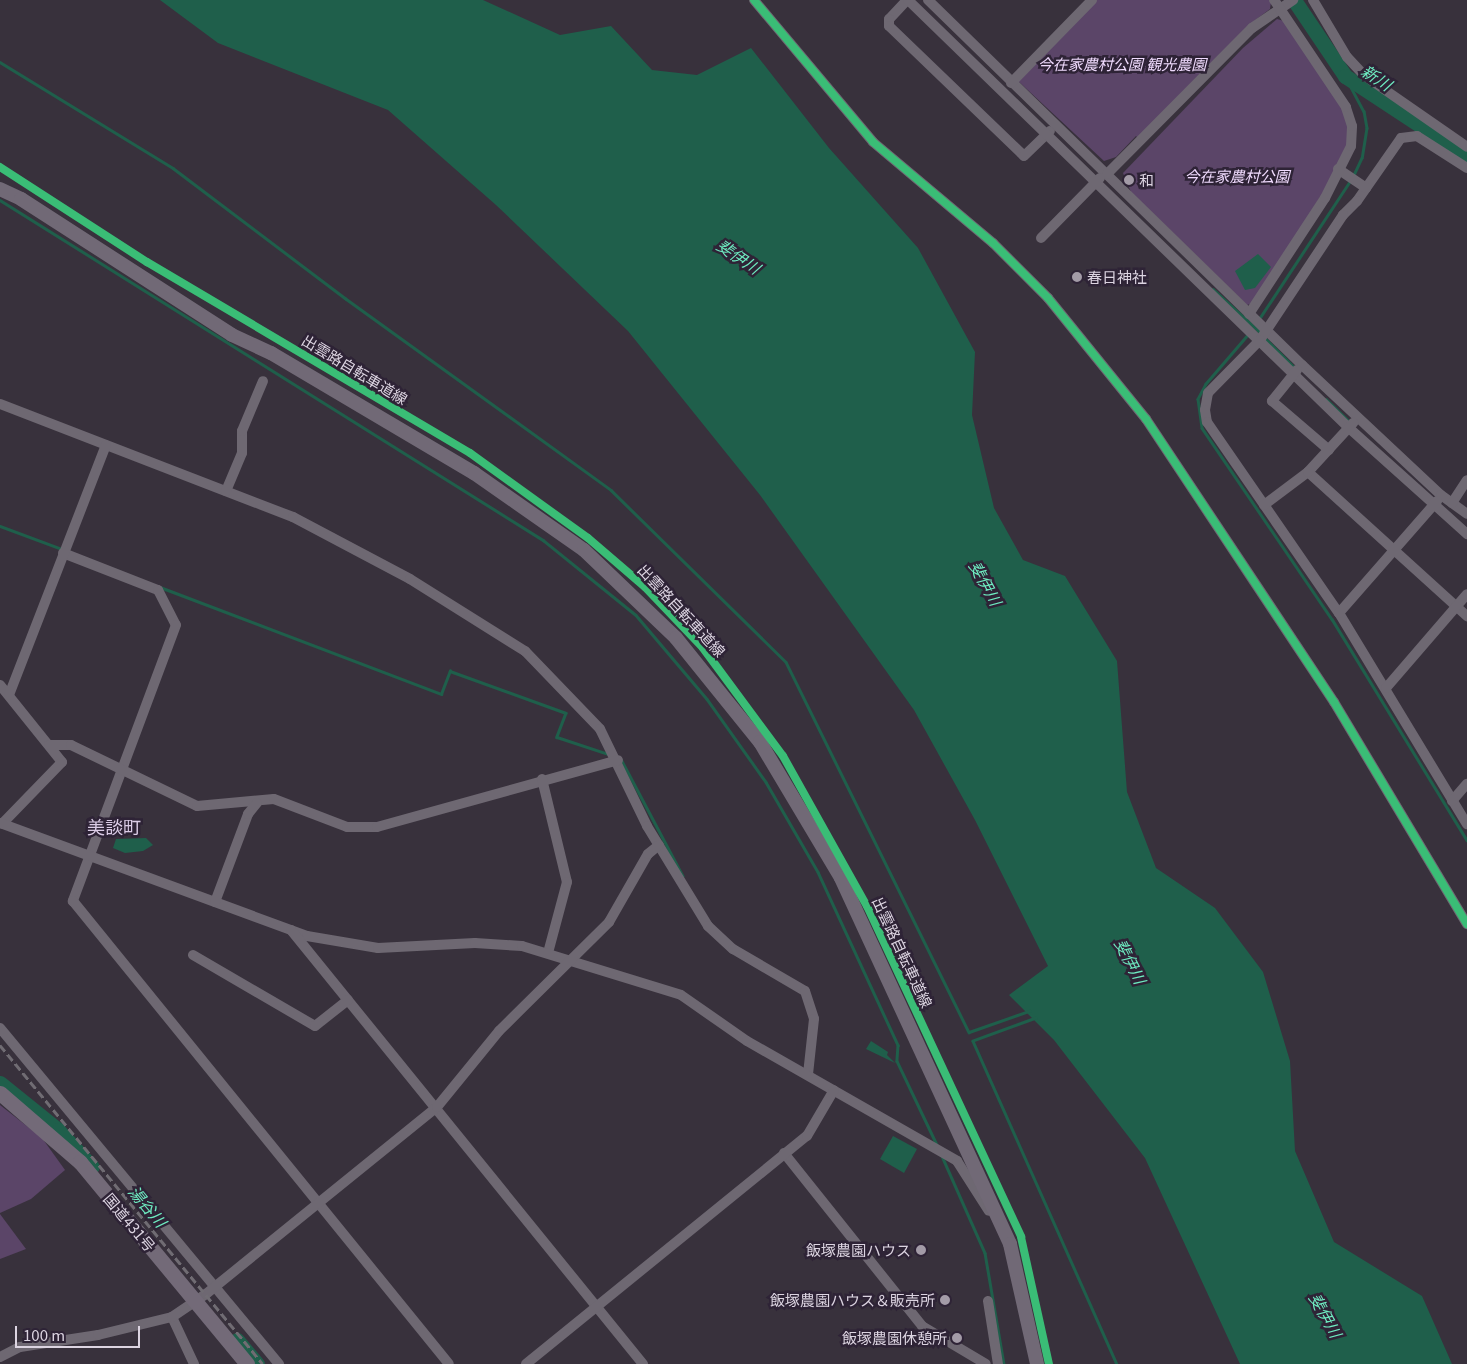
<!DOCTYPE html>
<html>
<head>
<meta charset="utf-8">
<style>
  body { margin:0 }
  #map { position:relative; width:1467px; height:1364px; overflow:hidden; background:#38313c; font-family:Georgia,"Noto Sans JP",serif }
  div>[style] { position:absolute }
  .green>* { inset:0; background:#5b4568 }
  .water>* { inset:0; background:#1f5f4b }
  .stream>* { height:2.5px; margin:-1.25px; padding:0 1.25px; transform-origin:1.25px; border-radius:1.25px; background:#1f5f4b }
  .river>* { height:15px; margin:-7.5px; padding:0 7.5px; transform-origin:7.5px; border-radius:7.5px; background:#1f5f4b }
  .minor>* { height:10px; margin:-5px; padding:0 5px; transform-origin:5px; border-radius:5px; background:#6e6872 }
  .major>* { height:14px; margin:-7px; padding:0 7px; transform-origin:7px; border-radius:7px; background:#716976 }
  .highway>* { height:15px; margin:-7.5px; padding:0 7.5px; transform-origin:7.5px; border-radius:7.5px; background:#736a78 }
  .rail>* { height:2.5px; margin-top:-1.25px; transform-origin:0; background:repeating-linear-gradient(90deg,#706c73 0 8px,transparent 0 12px) }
  .cycleway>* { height:8px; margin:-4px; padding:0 4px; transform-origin:4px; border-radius:4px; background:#3abd76 }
  .dots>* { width:14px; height:14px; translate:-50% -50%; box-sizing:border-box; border:2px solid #2e2336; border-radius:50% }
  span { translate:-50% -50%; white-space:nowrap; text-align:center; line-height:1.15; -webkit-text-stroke:5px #2e2336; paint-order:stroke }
  .park-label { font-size:15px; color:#f0dbfe; font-style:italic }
  .poi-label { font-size:15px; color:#dcd4e1 }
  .left { translate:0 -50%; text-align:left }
  .right { translate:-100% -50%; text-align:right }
  .street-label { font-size:15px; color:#dcd4e1 }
  .water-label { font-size:16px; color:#6eecc1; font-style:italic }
  .quarter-label { font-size:18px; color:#dbcce6 }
  .scale { position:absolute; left:15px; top:1326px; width:125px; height:22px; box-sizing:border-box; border:2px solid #dcd4e1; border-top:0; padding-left:6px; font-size:15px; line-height:18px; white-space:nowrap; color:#dcd4e1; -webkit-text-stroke:4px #2e2336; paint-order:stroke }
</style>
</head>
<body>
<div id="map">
  <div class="green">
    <div style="clip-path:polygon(1096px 0,1270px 0,1271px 2px,1270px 9px,1254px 21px,1138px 138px,1136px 136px,1116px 157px,1104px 161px,1017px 80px)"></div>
    <div style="clip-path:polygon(1277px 19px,1284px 21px,1340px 102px,1349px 127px,1348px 144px,1329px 183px,1253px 303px,1247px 305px,1131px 192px,1123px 173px,1243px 48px)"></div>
    <div style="clip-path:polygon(0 1105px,42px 1138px,65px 1170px,31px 1199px,0 1213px)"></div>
    <div style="clip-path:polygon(0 1214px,26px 1249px,0 1259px)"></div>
  </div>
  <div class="water">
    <div style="clip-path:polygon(160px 0,483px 0,560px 35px,611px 26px,652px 70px,697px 75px,751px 48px,829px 148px,918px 248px,975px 352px,972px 415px,994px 508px,1023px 560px,1065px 576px,1117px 661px,1127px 792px,1156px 868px,1215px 908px,1263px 972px,1290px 1061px,1295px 1151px,1334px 1242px,1422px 1296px,1452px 1364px,1240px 1364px,1145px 1158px,1054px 1040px,1009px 995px,1048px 966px,975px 820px,914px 710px,760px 495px,628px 331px,496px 205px,388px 110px,218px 43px)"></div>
    <div style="clip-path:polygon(1258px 254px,1271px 267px,1255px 288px,1245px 290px,1235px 271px)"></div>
    <div style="clip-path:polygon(146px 838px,153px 845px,143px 851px,125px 853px,113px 848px,116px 839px)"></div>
    <div style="clip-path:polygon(871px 1041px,888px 1052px,887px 1055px,895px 1063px,866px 1049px)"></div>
    <div style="clip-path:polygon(893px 1136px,917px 1149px,904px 1173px,880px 1159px)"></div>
  </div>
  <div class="stream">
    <div style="left:0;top:62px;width:203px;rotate:31.5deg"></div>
    <div style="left:173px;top:168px;width:216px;rotate:37.1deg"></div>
    <div style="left:345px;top:298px;width:328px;rotate:35.8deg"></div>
    <div style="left:611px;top:490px;width:245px;rotate:44.5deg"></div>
    <div style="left:786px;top:662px;width:413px;rotate:63.7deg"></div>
    <div style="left:969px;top:1032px;width:64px;rotate:-19.3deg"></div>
    <div style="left:1345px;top:76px;width:40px;rotate:62deg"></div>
    <div style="left:1364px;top:111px;width:17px;rotate:80deg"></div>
    <div style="left:1367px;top:128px;width:30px;rotate:99deg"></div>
    <div style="left:1362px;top:158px;width:21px;rotate:115deg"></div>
    <div style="left:0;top:200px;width:641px;rotate:32.05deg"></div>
    <div style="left:543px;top:540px;width:119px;rotate:38.9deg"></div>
    <div style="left:636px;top:615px;width:110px;rotate:49.8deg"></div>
    <div style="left:707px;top:699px;width:102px;rotate:54.6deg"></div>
    <div style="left:766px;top:782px;width:104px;rotate:60deg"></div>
    <div style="left:818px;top:872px;width:191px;rotate:65.2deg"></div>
    <div style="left:898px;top:1045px;width:16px;rotate:94deg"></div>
    <div style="left:897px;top:1061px;width:93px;rotate:64.5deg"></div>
    <div style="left:1213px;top:289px;width:65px;rotate:42.5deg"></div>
    <div style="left:1259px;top:319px;width:165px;rotate:-56.6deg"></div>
    <div style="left:1249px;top:334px;width:66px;rotate:130.7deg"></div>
    <div style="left:1206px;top:384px;width:17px;rotate:118deg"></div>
    <div style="left:1198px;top:399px;width:29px;rotate:82deg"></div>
    <div style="left:1202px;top:428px;width:231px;rotate:55.8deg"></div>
    <div style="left:1332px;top:619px;width:259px;rotate:58.6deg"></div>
    <div style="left:1264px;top:337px;width:45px;rotate:45deg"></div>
    <div style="left:1326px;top:399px;width:32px;rotate:44deg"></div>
    <div style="left:0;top:526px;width:66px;rotate:20.4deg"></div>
    <div style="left:160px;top:587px;width:301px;rotate:20.8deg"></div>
    <div style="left:441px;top:694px;width:25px;rotate:-69deg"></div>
    <div style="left:450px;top:671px;width:123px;rotate:19.9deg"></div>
    <div style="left:566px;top:713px;width:26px;rotate:111deg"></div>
    <div style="left:557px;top:737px;width:54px;rotate:18.4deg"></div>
    <div style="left:621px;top:759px;width:132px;rotate:62.1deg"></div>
    <div style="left:1036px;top:1018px;width:67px;rotate:159.9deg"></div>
    <div style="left:973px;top:1041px;width:354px;rotate:66deg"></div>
    <div style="left:942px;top:1156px;width:106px;rotate:66.1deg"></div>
    <div style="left:985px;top:1253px;width:113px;rotate:80.3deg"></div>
  </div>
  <div class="river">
    <div style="left:1294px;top:0;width:92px;rotate:56.1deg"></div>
    <div style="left:1345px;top:76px;width:146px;rotate:33.3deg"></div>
    <div style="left:0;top:1083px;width:75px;rotate:39deg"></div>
    <div style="left:58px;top:1130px;width:50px;rotate:47.4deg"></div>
    <div style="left:237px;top:1340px;width:31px;rotate:50deg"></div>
  </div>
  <div class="minor">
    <div style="left:754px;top:0;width:185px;rotate:50deg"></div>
    <div style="left:873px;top:142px;width:157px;rotate:40.1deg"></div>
    <div style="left:993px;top:243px;width:78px;rotate:45deg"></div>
    <div style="left:1048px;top:298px;width:156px;rotate:51deg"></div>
    <div style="left:1146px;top:419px;width:340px;rotate:56.4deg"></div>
    <div style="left:1334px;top:702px;width:259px;rotate:59.1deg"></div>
    <div style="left:907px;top:0;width:26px;rotate:133deg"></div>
    <div style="left:889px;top:19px;width:7px;rotate:90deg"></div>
    <div style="left:889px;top:26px;width:187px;rotate:43.9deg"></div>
    <div style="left:1024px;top:156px;width:36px;rotate:-44deg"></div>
    <div style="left:908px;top:0;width:615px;rotate:44.14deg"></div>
    <div style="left:1349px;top:428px;width:159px;rotate:41.9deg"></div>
    <div style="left:928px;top:0;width:523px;rotate:44.3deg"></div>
    <div style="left:1302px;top:365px;width:190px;rotate:43.1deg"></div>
    <div style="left:1441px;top:495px;width:32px;rotate:36deg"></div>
    <div style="left:1313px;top:0;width:66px;rotate:59.2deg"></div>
    <div style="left:1347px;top:57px;width:26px;rotate:47deg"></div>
    <div style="left:1365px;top:76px;width:124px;rotate:34.8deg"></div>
    <div style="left:1011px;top:83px;width:116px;rotate:-45.7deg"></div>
    <div style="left:1467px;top:168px;width:59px;rotate:-147.4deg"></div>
    <div style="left:1417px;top:136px;width:16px;rotate:173deg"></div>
    <div style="left:1401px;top:138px;width:77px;rotate:124.9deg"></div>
    <div style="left:1357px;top:201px;width:20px;rotate:135deg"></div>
    <div style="left:1343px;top:215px;width:150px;rotate:123.6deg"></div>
    <div style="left:1260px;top:340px;width:74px;rotate:134.5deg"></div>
    <div style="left:1208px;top:393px;width:17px;rotate:100deg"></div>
    <div style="left:1205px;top:410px;width:12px;rotate:81deg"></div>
    <div style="left:1207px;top:422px;width:232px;rotate:55.4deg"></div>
    <div style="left:1339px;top:613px;width:247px;rotate:58.8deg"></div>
    <div style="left:1338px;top:169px;width:34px;rotate:34deg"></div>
    <div style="left:1107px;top:174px;width:206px;rotate:-45.2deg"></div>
    <div style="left:1252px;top:28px;width:50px;rotate:-34.3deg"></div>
    <div style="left:1041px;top:238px;width:84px;rotate:-45.5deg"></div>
    <div style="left:1249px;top:314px;width:139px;rotate:-56.8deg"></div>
    <div style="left:1325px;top:198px;width:58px;rotate:-63.4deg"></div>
    <div style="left:1351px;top:146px;width:20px;rotate:-87deg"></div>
    <div style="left:1352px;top:126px;width:20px;rotate:-108deg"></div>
    <div style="left:1346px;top:107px;width:129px;rotate:-123.9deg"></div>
    <div style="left:1297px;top:370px;width:40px;rotate:129deg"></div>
    <div style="left:1272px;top:401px;width:75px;rotate:40.7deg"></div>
    <div style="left:0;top:404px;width:314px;rotate:21.1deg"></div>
    <div style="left:293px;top:517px;width:132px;rotate:27.9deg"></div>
    <div style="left:410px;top:579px;width:136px;rotate:32.1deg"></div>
    <div style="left:525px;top:651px;width:108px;rotate:46.1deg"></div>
    <div style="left:600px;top:729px;width:108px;rotate:64.1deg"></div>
    <div style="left:647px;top:826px;width:117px;rotate:58.6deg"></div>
    <div style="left:708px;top:926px;width:34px;rotate:43deg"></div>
    <div style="left:733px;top:949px;width:83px;rotate:30.3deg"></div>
    <div style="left:805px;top:991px;width:29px;rotate:72deg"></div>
    <div style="left:814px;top:1019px;width:55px;rotate:96.2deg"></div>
    <div style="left:1308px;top:472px;width:215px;rotate:42.2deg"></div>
    <div style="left:226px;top:491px;width:41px;rotate:-67.2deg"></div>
    <div style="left:242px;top:453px;width:22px;rotate:-90deg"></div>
    <div style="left:242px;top:431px;width:54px;rotate:-67.2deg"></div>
    <div style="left:1452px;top:503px;width:27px;rotate:-57deg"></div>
    <div style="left:1264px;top:505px;width:55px;rotate:-36.9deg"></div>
    <div style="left:1308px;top:472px;width:67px;rotate:-47.4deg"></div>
    <div style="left:63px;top:553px;width:102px;rotate:21.3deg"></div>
    <div style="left:158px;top:590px;width:39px;rotate:63deg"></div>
    <div style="left:176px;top:625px;width:295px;rotate:110.5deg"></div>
    <div style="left:73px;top:901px;width:596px;rotate:50.92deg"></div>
    <div style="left:1339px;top:613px;width:149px;rotate:-48.8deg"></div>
    <div style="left:0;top:685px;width:99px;rotate:51.2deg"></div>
    <div style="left:62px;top:762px;width:86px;rotate:134.1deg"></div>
    <div style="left:1386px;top:688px;width:124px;rotate:-49.2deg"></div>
    <div style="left:9px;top:695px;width:268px;rotate:-68.8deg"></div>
    <div style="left:49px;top:745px;width:22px"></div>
    <div style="left:71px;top:745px;width:140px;rotate:25.8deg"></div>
    <div style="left:197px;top:806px;width:77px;rotate:-5.2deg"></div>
    <div style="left:274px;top:799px;width:78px;rotate:21deg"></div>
    <div style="left:347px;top:827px;width:30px"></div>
    <div style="left:377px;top:827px;width:250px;rotate:-15.5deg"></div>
    <div style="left:542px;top:779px;width:106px;rotate:76.4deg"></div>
    <div style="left:567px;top:882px;width:73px;rotate:105deg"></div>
    <div style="left:1452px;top:801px;width:23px;rotate:-49deg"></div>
    <div style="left:0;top:823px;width:327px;rotate:20.2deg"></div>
    <div style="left:307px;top:936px;width:72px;rotate:9.6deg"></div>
    <div style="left:378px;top:948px;width:97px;rotate:-3deg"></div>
    <div style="left:475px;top:943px;width:47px;rotate:3.7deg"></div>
    <div style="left:522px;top:946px;width:166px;rotate:17.1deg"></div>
    <div style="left:681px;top:995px;width:80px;rotate:34.9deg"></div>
    <div style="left:747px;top:1041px;width:242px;rotate:29.7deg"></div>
    <div style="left:957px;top:1161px;width:59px;rotate:57.4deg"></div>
    <div style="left:215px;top:902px;width:94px;rotate:-69.4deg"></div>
    <div style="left:248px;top:814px;width:14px;rotate:-51deg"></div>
    <div style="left:291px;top:930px;width:559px;rotate:50.96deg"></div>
    <div style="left:193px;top:955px;width:141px;rotate:30.2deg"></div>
    <div style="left:315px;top:1026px;width:42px;rotate:-38.2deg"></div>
    <div style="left:0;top:1028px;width:437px;rotate:50.3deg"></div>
    <div style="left:784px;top:1153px;width:221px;rotate:51.4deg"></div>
    <div style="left:922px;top:1326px;width:74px;rotate:30.7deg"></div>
    <div style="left:988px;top:1301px;width:64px;rotate:81deg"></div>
    <div style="left:172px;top:1317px;width:52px;rotate:64.9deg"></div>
    <div style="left:0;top:1357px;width:22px;rotate:-27deg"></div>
    <div style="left:20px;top:1347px;width:79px;rotate:-8.7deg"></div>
    <div style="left:98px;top:1335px;width:76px;rotate:-13.7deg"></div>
    <div style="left:172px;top:1317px;width:41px;rotate:-34.1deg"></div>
    <div style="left:206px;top:1294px;width:297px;rotate:-39deg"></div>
    <div style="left:437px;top:1107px;width:98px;rotate:-50.8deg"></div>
    <div style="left:499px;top:1031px;width:155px;rotate:-44.7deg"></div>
    <div style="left:609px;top:922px;width:78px;rotate:-60.2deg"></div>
    <div style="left:648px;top:854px;width:14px;rotate:-39deg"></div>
    <div style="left:526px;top:1364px;width:362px;rotate:-39.1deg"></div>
    <div style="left:807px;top:1136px;width:53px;rotate:-59.6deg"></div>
  </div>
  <div class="major">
    <div style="left:0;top:189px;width:23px;rotate:25deg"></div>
    <div style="left:21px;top:199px;width:251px;rotate:32.8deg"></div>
    <div style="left:232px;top:335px;width:43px;rotate:24.8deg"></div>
    <div style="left:271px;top:353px;width:236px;rotate:30.6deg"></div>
    <div style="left:474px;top:473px;width:134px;rotate:35deg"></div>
    <div style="left:584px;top:550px;width:127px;rotate:43.7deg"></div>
    <div style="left:676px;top:638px;width:134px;rotate:51.1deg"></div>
    <div style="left:760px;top:742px;width:158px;rotate:59.2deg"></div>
    <div style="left:841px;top:878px;width:403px;rotate:65.2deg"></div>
    <div style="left:1010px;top:1244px;width:123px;rotate:77.3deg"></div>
  </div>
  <div class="highway">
    <div style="left:0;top:1093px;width:106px;rotate:40.8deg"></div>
    <div style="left:80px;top:1162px;width:262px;rotate:50.4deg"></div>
  </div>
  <div class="rail">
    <div style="left:0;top:1045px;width:413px;rotate:50.5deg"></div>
  </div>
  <div class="cycleway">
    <div style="left:754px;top:0;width:185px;rotate:50deg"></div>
    <div style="left:873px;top:142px;width:157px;rotate:40.1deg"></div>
    <div style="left:993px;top:243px;width:78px;rotate:45deg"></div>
    <div style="left:1048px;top:298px;width:156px;rotate:51deg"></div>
    <div style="left:1146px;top:419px;width:340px;rotate:56.4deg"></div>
    <div style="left:1334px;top:702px;width:259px;rotate:59.1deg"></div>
    <div style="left:0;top:167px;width:175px;rotate:32.9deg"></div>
    <div style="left:147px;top:262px;width:375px;rotate:30.6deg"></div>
    <div style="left:470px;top:453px;width:145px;rotate:35.8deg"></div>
    <div style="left:588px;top:538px;width:75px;rotate:40.7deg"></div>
    <div style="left:645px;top:587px;width:84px;rotate:46.4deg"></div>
    <div style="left:703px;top:648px;width:134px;rotate:53.5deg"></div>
    <div style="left:783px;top:756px;width:172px;rotate:60.8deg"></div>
    <div style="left:867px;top:906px;width:365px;rotate:65deg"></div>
    <div style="left:1021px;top:1237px;width:130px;rotate:77.6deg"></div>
  </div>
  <div class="dots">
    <div style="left:1129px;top:180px;background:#a39ba7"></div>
    <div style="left:1077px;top:277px;background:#a39ba7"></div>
    <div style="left:921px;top:1250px;background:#a39ba7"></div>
    <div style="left:945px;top:1300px;background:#a39ba7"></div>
    <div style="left:957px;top:1338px;background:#a39ba7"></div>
  </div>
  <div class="park-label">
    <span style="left:1122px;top:64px">今在家農村公園 観光農園</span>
    <span style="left:1237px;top:176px">今在家農村公園</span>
  </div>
  <div class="poi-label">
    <span class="left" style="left:1139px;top:180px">和</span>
    <span class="left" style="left:1087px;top:277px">春日神社</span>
    <span class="right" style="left:911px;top:1250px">飯塚農園ハウス</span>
    <span class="right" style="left:935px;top:1300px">飯塚農園ハウス＆販売所</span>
    <span class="right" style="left:947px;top:1338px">飯塚農園休憩所</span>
  </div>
  <div class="street-label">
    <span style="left:355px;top:369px;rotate:31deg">出雲路自転車道線</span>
    <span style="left:682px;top:610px;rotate:47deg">出雲路自転車道線</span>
    <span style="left:903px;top:952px;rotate:65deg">出雲路自転車道線</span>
    <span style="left:130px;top:1222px;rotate:50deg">国道431号</span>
  </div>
  <div class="water-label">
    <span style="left:1377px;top:77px;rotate:33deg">新川</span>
    <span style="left:739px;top:256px;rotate:34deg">斐伊川</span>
    <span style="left:986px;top:583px;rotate:61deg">斐伊川</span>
    <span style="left:1131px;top:961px;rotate:63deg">斐伊川</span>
    <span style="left:148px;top:1206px;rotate:50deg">湯谷川</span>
    <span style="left:1326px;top:1315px;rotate:61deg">斐伊川</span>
  </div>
  <div class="quarter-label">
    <span style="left:114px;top:826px">美談町</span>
  </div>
  <div class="scale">100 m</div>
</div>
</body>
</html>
